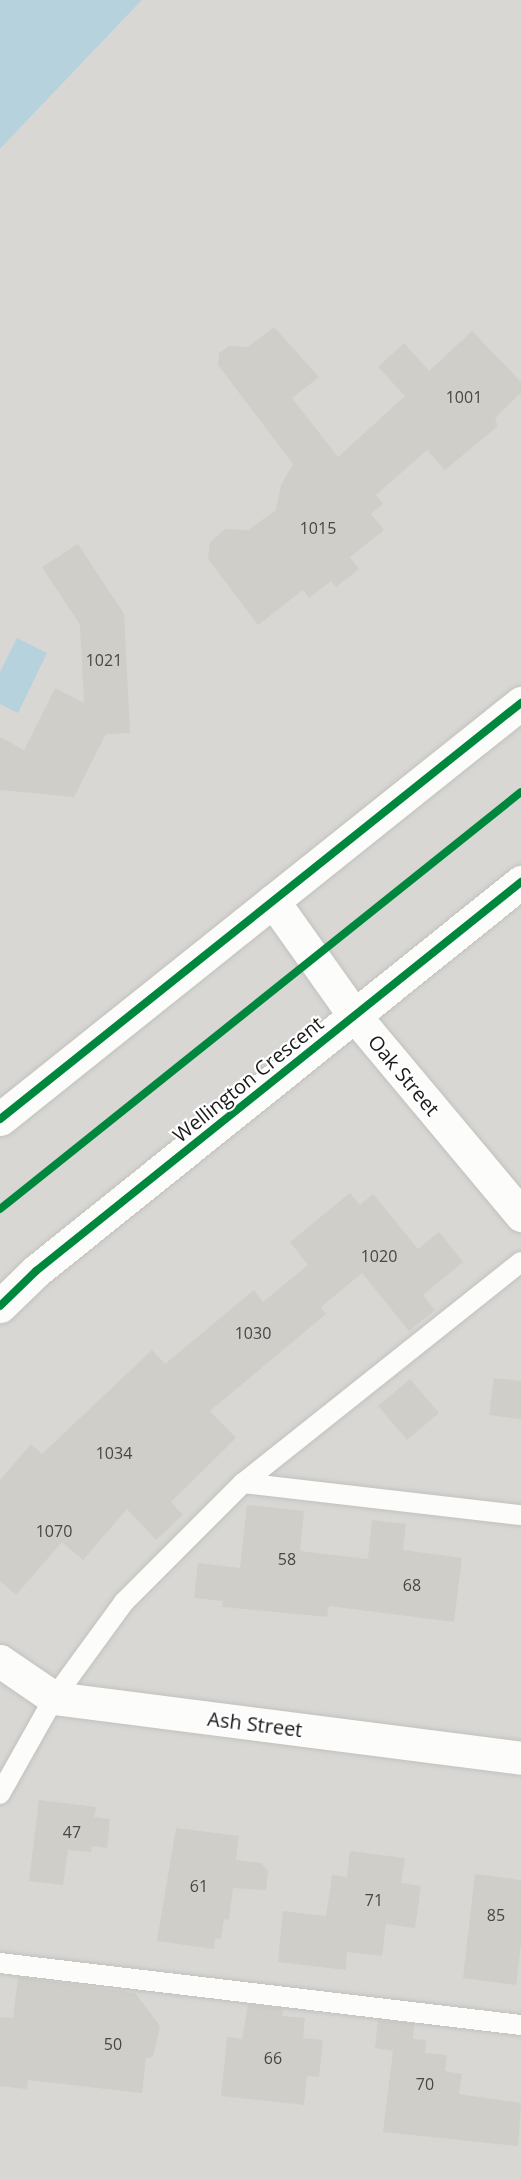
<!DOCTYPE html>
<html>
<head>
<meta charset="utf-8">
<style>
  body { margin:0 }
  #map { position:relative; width:521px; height:2180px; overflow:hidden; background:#e9e8e2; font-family:"Open Sans",sans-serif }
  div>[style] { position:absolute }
  .residential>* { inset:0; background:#d8d7d4 }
  .water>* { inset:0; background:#b5d2dd }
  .building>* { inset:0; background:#cfcec9 }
  .roads { filter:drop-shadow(0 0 2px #c1c1be) drop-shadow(0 0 2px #c1c1be) }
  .lane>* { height:20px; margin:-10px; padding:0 10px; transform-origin:10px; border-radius:10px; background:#fcfcfb }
  .street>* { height:33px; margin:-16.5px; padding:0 16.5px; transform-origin:16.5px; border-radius:16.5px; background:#fcfcfb }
  .cycleway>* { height:8px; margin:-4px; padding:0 4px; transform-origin:4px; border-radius:4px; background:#00873e }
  span { translate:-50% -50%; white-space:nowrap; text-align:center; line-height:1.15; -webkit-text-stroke:4.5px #fff; paint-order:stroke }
  .number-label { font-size:16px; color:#474746 }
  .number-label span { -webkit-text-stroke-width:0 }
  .street-label { font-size:20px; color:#1a1a1a }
</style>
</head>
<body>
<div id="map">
  <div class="residential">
    <div style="clip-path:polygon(142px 0,521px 0,521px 2180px,0 2180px,0 149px)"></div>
  </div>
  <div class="water">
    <div style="clip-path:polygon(0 0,142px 0,0 149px)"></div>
    <div style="clip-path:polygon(17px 638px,47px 653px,18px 713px,0 704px,0 672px)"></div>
  </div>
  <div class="building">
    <div style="clip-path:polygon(274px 327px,319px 377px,292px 398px,338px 457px,405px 396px,378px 367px,404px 343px,429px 371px,472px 331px,521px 382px,521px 393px,495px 418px,498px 426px,445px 470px,427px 450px,376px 495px,383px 504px,371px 514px,384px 530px,350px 557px,359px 569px,336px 587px,331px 581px,309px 598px,303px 590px,258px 625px,208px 559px,210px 542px,225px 529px,248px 530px,276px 510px,281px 485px,293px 464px,218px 365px,219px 353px,229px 346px,248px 347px)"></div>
    <div style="clip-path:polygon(78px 544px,124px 614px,130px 733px,106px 734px,74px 797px,0 790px,0 737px,24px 750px,55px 688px,84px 703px,80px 625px,42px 567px)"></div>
    <div style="clip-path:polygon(350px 1193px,360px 1205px,373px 1194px,418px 1249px,439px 1232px,463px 1262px,423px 1295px,435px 1310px,409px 1331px,362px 1273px,321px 1307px,326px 1314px,210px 1411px,236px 1438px,171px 1502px,183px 1515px,156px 1540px,127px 1509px,83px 1560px,62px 1542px,16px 1595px,0 1581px,0 1480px,31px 1444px,42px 1454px,152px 1350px,165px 1364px,254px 1290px,263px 1302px,308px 1265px,290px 1242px)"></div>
    <div style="clip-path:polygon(494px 1378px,521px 1381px,521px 1419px,489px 1415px)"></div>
    <div style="clip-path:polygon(410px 1379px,439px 1413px,407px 1440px,378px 1406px)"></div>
    <div style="clip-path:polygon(247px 1505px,304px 1511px,300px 1551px,368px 1559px,372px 1520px,406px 1524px,403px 1550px,462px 1558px,454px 1622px,329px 1606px,327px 1617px,256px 1610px,222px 1607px,223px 1601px,194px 1598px,198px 1563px,240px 1568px)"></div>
    <div style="clip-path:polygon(39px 1800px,96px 1807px,94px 1817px,110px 1819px,107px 1848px,92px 1846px,91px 1852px,68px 1850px,63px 1885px,29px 1881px)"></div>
    <div style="clip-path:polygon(176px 1828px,239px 1836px,236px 1860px,261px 1863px,268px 1871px,266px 1890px,233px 1888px,229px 1920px,224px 1919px,221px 1939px,215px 1938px,214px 1949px,157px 1941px)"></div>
    <div style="clip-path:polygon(350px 1851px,405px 1858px,401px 1883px,421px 1886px,415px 1928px,386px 1924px,382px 1956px,347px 1952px,346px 1970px,278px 1962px,283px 1911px,326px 1916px,332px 1875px,347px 1877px)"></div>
    <div style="clip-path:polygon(475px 1874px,521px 1880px,521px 1944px,516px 1985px,463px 1978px)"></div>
    <div style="clip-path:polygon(18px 1977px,135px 1993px,160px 2026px,153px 2057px,146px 2058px,142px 2093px,28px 2080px,27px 2089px,0 2086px,0 2017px,13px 2018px)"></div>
    <div style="clip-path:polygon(248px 2005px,283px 2009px,282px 2016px,305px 2018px,303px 2038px,323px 2040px,319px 2077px,307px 2076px,304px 2105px,221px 2096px,227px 2037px,242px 2039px)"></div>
    <div style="clip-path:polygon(378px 2020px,414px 2024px,413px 2039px,426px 2040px,425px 2053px,447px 2055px,445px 2071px,462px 2074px,459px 2094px,521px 2103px,518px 2146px,383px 2132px,393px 2051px,375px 2048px)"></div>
  </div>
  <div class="roads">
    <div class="lane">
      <div style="left:243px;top:1483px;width:280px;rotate:6.6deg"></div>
      <div style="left:0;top:1794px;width:110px;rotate:-60.6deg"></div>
      <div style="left:54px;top:1698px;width:119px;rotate:-53.9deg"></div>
      <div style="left:124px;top:1602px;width:168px;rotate:-45deg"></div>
      <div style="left:243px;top:1483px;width:355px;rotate:-38.5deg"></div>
      <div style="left:0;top:1963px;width:525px;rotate:6.79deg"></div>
    </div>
    <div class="street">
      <div style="left:273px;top:901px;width:140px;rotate:54.6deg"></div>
      <div style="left:354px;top:1015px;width:261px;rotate:50.1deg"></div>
      <div style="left:0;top:1119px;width:667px;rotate:-38.61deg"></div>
      <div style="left:0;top:1306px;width:50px;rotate:-44.2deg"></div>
      <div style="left:36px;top:1271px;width:622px;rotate:-38.73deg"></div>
      <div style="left:0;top:1661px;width:65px;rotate:34.4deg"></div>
      <div style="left:54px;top:1698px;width:471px;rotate:7.3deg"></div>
    </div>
  </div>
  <div class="cycleway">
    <div style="left:0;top:1119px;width:667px;rotate:-38.61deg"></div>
    <div style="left:0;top:1209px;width:667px;rotate:-38.67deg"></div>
    <div style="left:0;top:1306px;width:50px;rotate:-44.2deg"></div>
    <div style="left:36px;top:1271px;width:622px;rotate:-38.73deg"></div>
  </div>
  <div class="number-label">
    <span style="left:464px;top:397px">1001</span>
    <span style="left:318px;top:528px">1015</span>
    <span style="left:104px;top:660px">1021</span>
    <span style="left:379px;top:1256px">1020</span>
    <span style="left:253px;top:1333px">1030</span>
    <span style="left:114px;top:1453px">1034</span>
    <span style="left:54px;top:1531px">1070</span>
    <span style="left:287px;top:1559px">58</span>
    <span style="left:412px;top:1585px">68</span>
    <span style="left:72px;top:1832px">47</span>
    <span style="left:199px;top:1886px">61</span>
    <span style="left:374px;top:1900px">71</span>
    <span style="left:496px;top:1915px">85</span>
    <span style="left:113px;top:2044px">50</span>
    <span style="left:273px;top:2058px">66</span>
    <span style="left:425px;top:2084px">70</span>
  </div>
  <div class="street-label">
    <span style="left:404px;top:1075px;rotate:50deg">Oak Street</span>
    <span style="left:248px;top:1079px;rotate:-39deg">Wellington Crescent</span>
    <span style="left:255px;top:1724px;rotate:7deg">Ash Street</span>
  </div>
</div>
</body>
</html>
